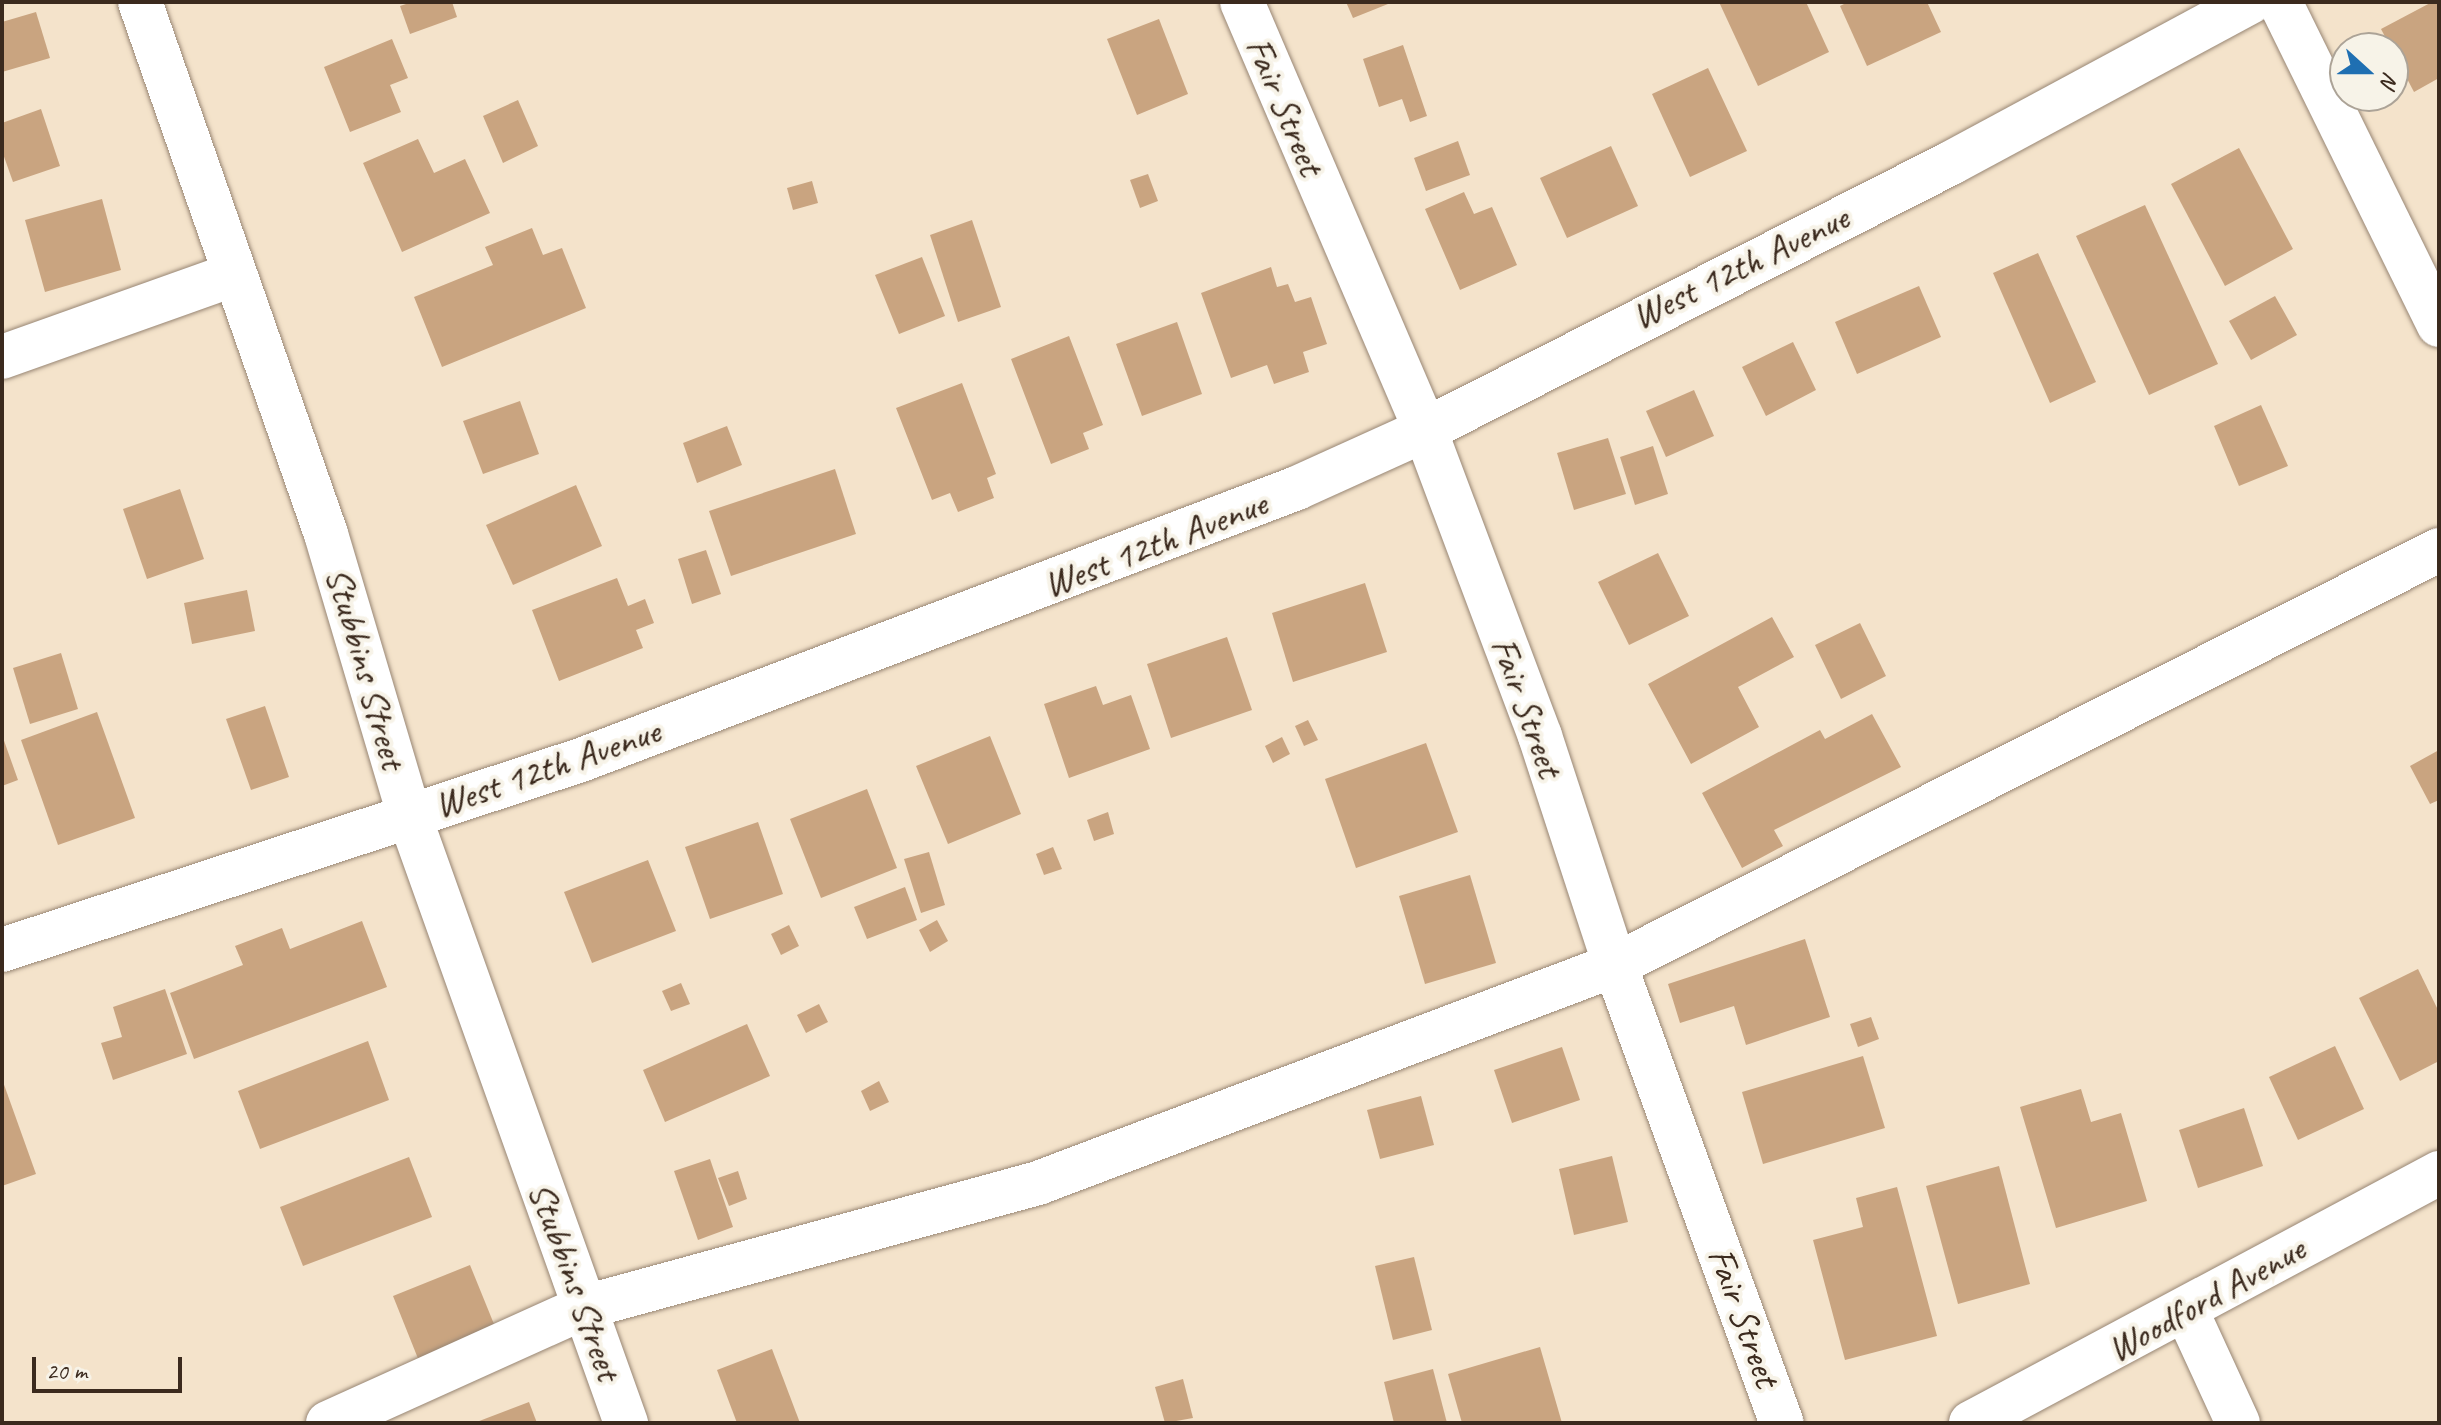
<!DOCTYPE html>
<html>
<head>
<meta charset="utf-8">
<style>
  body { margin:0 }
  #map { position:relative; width:2441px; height:1425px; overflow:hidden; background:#f4e3cb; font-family:Caveat,sans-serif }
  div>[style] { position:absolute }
  .building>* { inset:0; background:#c9a480 }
  .roads { filter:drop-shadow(0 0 2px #988674) drop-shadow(0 0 2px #988674) }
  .minor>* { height:44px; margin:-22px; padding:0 22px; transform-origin:22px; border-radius:22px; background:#fff }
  span { translate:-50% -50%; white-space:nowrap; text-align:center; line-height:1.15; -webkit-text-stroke:8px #f7f3e8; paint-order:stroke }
  .street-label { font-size:38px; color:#3b2a1e }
  .frame { position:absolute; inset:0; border:4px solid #3b2a1e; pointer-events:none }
  .north { position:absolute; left:2329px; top:32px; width:80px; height:80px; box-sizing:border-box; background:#f7f3e8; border:2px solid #aca397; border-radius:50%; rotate:111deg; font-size:22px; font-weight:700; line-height:32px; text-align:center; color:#3b2a1e }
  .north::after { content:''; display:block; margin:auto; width:28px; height:36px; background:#1f6fb2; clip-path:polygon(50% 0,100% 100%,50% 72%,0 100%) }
  .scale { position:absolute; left:32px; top:1357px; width:150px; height:36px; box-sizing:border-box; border:4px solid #3b2a1e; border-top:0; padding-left:10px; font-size:24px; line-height:28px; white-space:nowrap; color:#3b2a1e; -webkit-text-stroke:6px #f7f3e8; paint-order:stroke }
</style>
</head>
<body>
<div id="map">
  <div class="building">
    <div style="clip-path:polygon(412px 2px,452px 2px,457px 17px,410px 34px,400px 6px)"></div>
    <div style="clip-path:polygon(1346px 2px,1393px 2px,1353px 18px)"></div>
    <div style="clip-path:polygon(1719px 2px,1806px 2px,1829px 52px,1758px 86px)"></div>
    <div style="clip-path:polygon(1848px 2px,1927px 2px,1941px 32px,1867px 66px,1840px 6px)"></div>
    <div style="clip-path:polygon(2432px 2px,2439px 2px,2439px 78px,2414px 92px,2381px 29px)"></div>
    <div style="clip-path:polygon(36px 12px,50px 58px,2px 72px,2px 22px)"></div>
    <div style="clip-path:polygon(1159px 19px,1188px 94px,1137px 115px,1107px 39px)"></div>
    <div style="clip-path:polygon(392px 39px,408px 78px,390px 85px,401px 112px,350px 132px,324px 67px)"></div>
    <div style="clip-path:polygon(1403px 45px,1427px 116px,1410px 122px,1402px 99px,1379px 107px,1363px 59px)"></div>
    <div style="clip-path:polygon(1708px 68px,1747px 151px,1690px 177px,1652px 94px)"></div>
    <div style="clip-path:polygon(518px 100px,538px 146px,503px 163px,483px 116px)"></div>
    <div style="clip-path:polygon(41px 109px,60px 166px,13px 182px,2px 151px,2px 123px)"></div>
    <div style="clip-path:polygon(418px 139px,434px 173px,465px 159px,490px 213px,402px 252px,363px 163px)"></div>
    <div style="clip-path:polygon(1458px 141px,1470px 175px,1426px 191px,1414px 158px)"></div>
    <div style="clip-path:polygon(1611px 146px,1638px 206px,1567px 238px,1540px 178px)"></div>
    <div style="clip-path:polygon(2239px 148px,2293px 249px,2225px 286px,2171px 184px)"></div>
    <div style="clip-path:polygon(1148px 174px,1158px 201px,1140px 208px,1130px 180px)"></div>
    <div style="clip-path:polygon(812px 181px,818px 203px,793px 210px,787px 188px)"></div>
    <div style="clip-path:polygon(1464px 192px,1474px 214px,1492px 207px,1517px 265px,1460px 290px,1425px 209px)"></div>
    <div style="clip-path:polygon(102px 199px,121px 270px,45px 292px,25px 220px)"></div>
    <div style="clip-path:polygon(2145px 205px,2218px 364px,2149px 395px,2076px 236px)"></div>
    <div style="clip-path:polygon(972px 220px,1001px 307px,958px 322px,930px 235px)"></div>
    <div style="clip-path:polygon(532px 228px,543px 255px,562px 248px,586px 308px,442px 367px,414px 297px,493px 265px,485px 247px)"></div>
    <div style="clip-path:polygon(2038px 253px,2096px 382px,2050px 403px,1993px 273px)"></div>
    <div style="clip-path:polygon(922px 257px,945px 316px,899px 334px,875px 275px)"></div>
    <div style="clip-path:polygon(1271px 267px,1277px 287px,1288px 284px,1295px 302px,1311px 297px,1327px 344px,1303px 352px,1309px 372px,1274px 384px,1267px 365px,1231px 378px,1201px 293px)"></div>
    <div style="clip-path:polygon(1919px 286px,1941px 337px,1857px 374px,1835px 322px)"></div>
    <div style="clip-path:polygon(2275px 296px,2297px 335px,2251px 360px,2229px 321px)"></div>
    <div style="clip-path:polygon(1177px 322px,1202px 394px,1142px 416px,1116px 344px)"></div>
    <div style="clip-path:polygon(1069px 336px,1103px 425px,1083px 433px,1089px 449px,1051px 464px,1011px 359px)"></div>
    <div style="clip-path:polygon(1793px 342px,1816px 390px,1766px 416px,1742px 367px)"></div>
    <div style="clip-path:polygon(962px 383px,996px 474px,987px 478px,994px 498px,958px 512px,950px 493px,932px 500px,896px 408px)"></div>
    <div style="clip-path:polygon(1694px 390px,1714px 436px,1666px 457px,1646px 411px)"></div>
    <div style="clip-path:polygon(520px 401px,539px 454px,483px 474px,463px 421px)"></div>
    <div style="clip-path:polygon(2261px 405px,2288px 466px,2239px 486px,2214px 426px)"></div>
    <div style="clip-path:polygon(727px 426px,742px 465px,697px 483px,683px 443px)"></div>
    <div style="clip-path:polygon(1608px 438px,1626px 494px,1574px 510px,1557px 453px)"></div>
    <div style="clip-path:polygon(1653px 446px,1668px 494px,1635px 505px,1620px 457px)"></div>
    <div style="clip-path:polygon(835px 469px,856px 534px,731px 576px,709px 511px)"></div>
    <div style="clip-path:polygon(576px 485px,602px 546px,513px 585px,486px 525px)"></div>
    <div style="clip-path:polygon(180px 489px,204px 559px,147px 579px,123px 509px)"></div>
    <div style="clip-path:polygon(706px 550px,721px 594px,692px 604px,678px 559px)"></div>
    <div style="clip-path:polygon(1658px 553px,1689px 616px,1629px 645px,1598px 582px)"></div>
    <div style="clip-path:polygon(617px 578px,628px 606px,645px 599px,654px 623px,636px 630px,643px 648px,559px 681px,532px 610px)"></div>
    <div style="clip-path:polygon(1365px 583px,1387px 652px,1293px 682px,1272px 613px)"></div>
    <div style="clip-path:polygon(247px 590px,255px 631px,192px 644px,184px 603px)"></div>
    <div style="clip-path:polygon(1772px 617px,1794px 657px,1738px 687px,1759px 727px,1691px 764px,1648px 684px)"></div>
    <div style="clip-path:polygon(1860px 623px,1886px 676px,1841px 699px,1815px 645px)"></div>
    <div style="clip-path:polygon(1227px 637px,1252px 710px,1171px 738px,1147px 664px)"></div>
    <div style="clip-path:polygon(61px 653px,78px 709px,30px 724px,13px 668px)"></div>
    <div style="clip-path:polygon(1096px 686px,1103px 705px,1131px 695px,1150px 749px,1069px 778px,1044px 704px)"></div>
    <div style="clip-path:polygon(265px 706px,289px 777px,251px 790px,226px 719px)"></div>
    <div style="clip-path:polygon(97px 712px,135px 818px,58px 845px,21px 740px)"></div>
    <div style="clip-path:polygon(1872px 714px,1901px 767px,1774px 830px,1783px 846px,1742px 868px,1702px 793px,1820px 730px,1825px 739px)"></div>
    <div style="clip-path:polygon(1308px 720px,1318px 740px,1304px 746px,1295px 726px)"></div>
    <div style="clip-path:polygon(2px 735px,18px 780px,2px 786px)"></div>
    <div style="clip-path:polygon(990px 736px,1021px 814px,948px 844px,916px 766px)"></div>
    <div style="clip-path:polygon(1282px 737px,1290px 754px,1273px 763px,1265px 746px)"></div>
    <div style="clip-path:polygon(1426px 743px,1458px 832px,1356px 868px,1325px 779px)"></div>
    <div style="clip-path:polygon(2439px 750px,2439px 800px,2430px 804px,2410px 766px)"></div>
    <div style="clip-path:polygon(867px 789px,897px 868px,821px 898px,790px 819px)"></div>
    <div style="clip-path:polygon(1108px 812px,1114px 834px,1094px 841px,1087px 820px)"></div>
    <div style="clip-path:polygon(758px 822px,783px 894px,710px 919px,685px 847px)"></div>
    <div style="clip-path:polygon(1053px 847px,1062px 869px,1044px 875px,1036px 854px)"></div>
    <div style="clip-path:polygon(929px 852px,945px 905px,921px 913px,904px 859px)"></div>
    <div style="clip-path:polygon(648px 860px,676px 931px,592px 963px,564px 892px)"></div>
    <div style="clip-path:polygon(1470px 875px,1496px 963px,1425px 984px,1399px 896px)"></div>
    <div style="clip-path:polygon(905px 887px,917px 920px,867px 939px,854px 907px)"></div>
    <div style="clip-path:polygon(937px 920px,948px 941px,930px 952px,919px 930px)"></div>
    <div style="clip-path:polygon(362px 921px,387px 987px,194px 1059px,170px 993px,243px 965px,235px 946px,282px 928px,290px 949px)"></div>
    <div style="clip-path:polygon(789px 925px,799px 946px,781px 955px,771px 934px)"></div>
    <div style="clip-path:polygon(1805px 939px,1830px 1017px,1746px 1045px,1734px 1006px,1680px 1023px,1668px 984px)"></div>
    <div style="clip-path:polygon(2418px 969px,2439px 1012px,2439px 1061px,2400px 1081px,2359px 998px)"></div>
    <div style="clip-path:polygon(681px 983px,690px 1004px,671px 1011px,662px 991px)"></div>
    <div style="clip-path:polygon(165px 989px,187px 1054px,113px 1080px,101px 1043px,122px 1037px,113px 1007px)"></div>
    <div style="clip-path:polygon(819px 1004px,828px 1022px,806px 1033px,797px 1015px)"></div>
    <div style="clip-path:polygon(1871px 1017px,1879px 1039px,1858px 1047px,1850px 1024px)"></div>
    <div style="clip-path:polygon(747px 1024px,770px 1076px,665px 1122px,643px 1070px)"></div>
    <div style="clip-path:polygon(368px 1041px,389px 1100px,260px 1149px,238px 1091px)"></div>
    <div style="clip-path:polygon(2335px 1046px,2364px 1109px,2298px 1140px,2269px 1077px)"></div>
    <div style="clip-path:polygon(1562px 1047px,1580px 1100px,1512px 1123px,1494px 1070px)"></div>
    <div style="clip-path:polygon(1863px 1056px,1885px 1128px,1763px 1164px,1742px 1092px)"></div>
    <div style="clip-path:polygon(2px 1079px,36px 1174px,2px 1186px)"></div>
    <div style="clip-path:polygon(879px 1081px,889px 1102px,870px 1111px,861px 1091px)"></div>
    <div style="clip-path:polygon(2081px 1089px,2091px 1122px,2121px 1113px,2147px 1201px,2056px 1228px,2020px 1107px)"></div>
    <div style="clip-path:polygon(1421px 1096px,1434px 1145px,1380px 1159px,1367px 1110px)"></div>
    <div style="clip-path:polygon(2244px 1108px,2263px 1166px,2198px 1188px,2179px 1130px)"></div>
    <div style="clip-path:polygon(1612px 1156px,1628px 1222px,1574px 1235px,1559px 1169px)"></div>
    <div style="clip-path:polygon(409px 1157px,432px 1217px,303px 1266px,280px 1207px)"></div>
    <div style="clip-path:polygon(710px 1159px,733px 1227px,698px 1240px,674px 1171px)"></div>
    <div style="clip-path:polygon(1999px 1166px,2030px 1284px,1958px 1304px,1926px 1186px)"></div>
    <div style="clip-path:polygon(738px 1171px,747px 1199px,729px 1206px,718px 1178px)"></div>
    <div style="clip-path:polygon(1897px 1187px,1937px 1336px,1845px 1360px,1813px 1240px,1863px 1227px,1856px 1198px)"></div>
    <div style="clip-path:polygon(1414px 1257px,1432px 1330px,1393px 1340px,1375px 1266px)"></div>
    <div style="clip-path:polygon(470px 1265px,498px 1334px,421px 1366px,393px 1296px)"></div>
    <div style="clip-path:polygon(1540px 1347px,1562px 1423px,1462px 1423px,1448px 1374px)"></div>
    <div style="clip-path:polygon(772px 1349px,800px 1423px,737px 1423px,717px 1370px)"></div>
    <div style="clip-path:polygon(1433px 1369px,1447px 1423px,1394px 1423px,1384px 1382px)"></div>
    <div style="clip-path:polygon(1183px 1379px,1193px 1418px,1165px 1423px,1155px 1387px)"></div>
    <div style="clip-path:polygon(529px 1402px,537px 1423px,474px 1423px)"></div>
  </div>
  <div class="roads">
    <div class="minor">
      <div style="left:140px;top:2px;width:564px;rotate:70.73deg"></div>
      <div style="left:326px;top:534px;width:293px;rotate:73.5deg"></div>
      <div style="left:409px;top:815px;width:646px;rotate:70.36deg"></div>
      <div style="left:1242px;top:2px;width:465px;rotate:66.8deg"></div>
      <div style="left:1425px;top:430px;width:327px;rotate:69.4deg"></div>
      <div style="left:1540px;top:736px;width:241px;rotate:71.9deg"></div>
      <div style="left:1615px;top:965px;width:487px;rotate:70deg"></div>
      <div style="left:2280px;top:2px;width:360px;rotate:63.8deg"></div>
      <div style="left:2px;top:357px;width:247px;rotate:-19.6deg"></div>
      <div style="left:2px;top:950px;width:609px;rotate:-18.17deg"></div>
      <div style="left:581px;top:760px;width:766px;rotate:-20.8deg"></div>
      <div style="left:1297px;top:488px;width:141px;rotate:-24.4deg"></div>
      <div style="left:1425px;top:430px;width:590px;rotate:-26.91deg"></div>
      <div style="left:1951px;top:163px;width:340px;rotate:-28.3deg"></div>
      <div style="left:2186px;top:1310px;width:124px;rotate:65.3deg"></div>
      <div style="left:328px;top:1423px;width:282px;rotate:-24.3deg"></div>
      <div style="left:585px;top:1307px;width:470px;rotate:-15.3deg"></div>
      <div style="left:1038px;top:1183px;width:617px;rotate:-20.7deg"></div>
      <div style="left:1615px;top:965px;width:923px;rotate:-26.73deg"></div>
      <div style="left:1971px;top:1423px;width:531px;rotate:-28.11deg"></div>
    </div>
  </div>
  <div class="street-label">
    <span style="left:1285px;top:106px;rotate:67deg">Fair Street</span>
    <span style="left:1740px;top:267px;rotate:-26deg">West 12th Avenue</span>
    <span style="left:1155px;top:544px;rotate:-21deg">West 12th Avenue</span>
    <span style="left:366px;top:668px;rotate:74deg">Stubbins Street</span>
    <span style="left:1527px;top:707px;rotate:70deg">Fair Street</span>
    <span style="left:547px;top:768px;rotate:-19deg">West 12th Avenue</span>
    <span style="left:575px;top:1281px;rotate:70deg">Stubbins Street</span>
    <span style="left:2206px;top:1299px;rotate:-29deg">Woodford Avenue</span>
    <span style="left:1744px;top:1317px;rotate:70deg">Fair Street</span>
  </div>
  <div class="frame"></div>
  <div class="north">N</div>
  <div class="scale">20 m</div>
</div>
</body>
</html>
